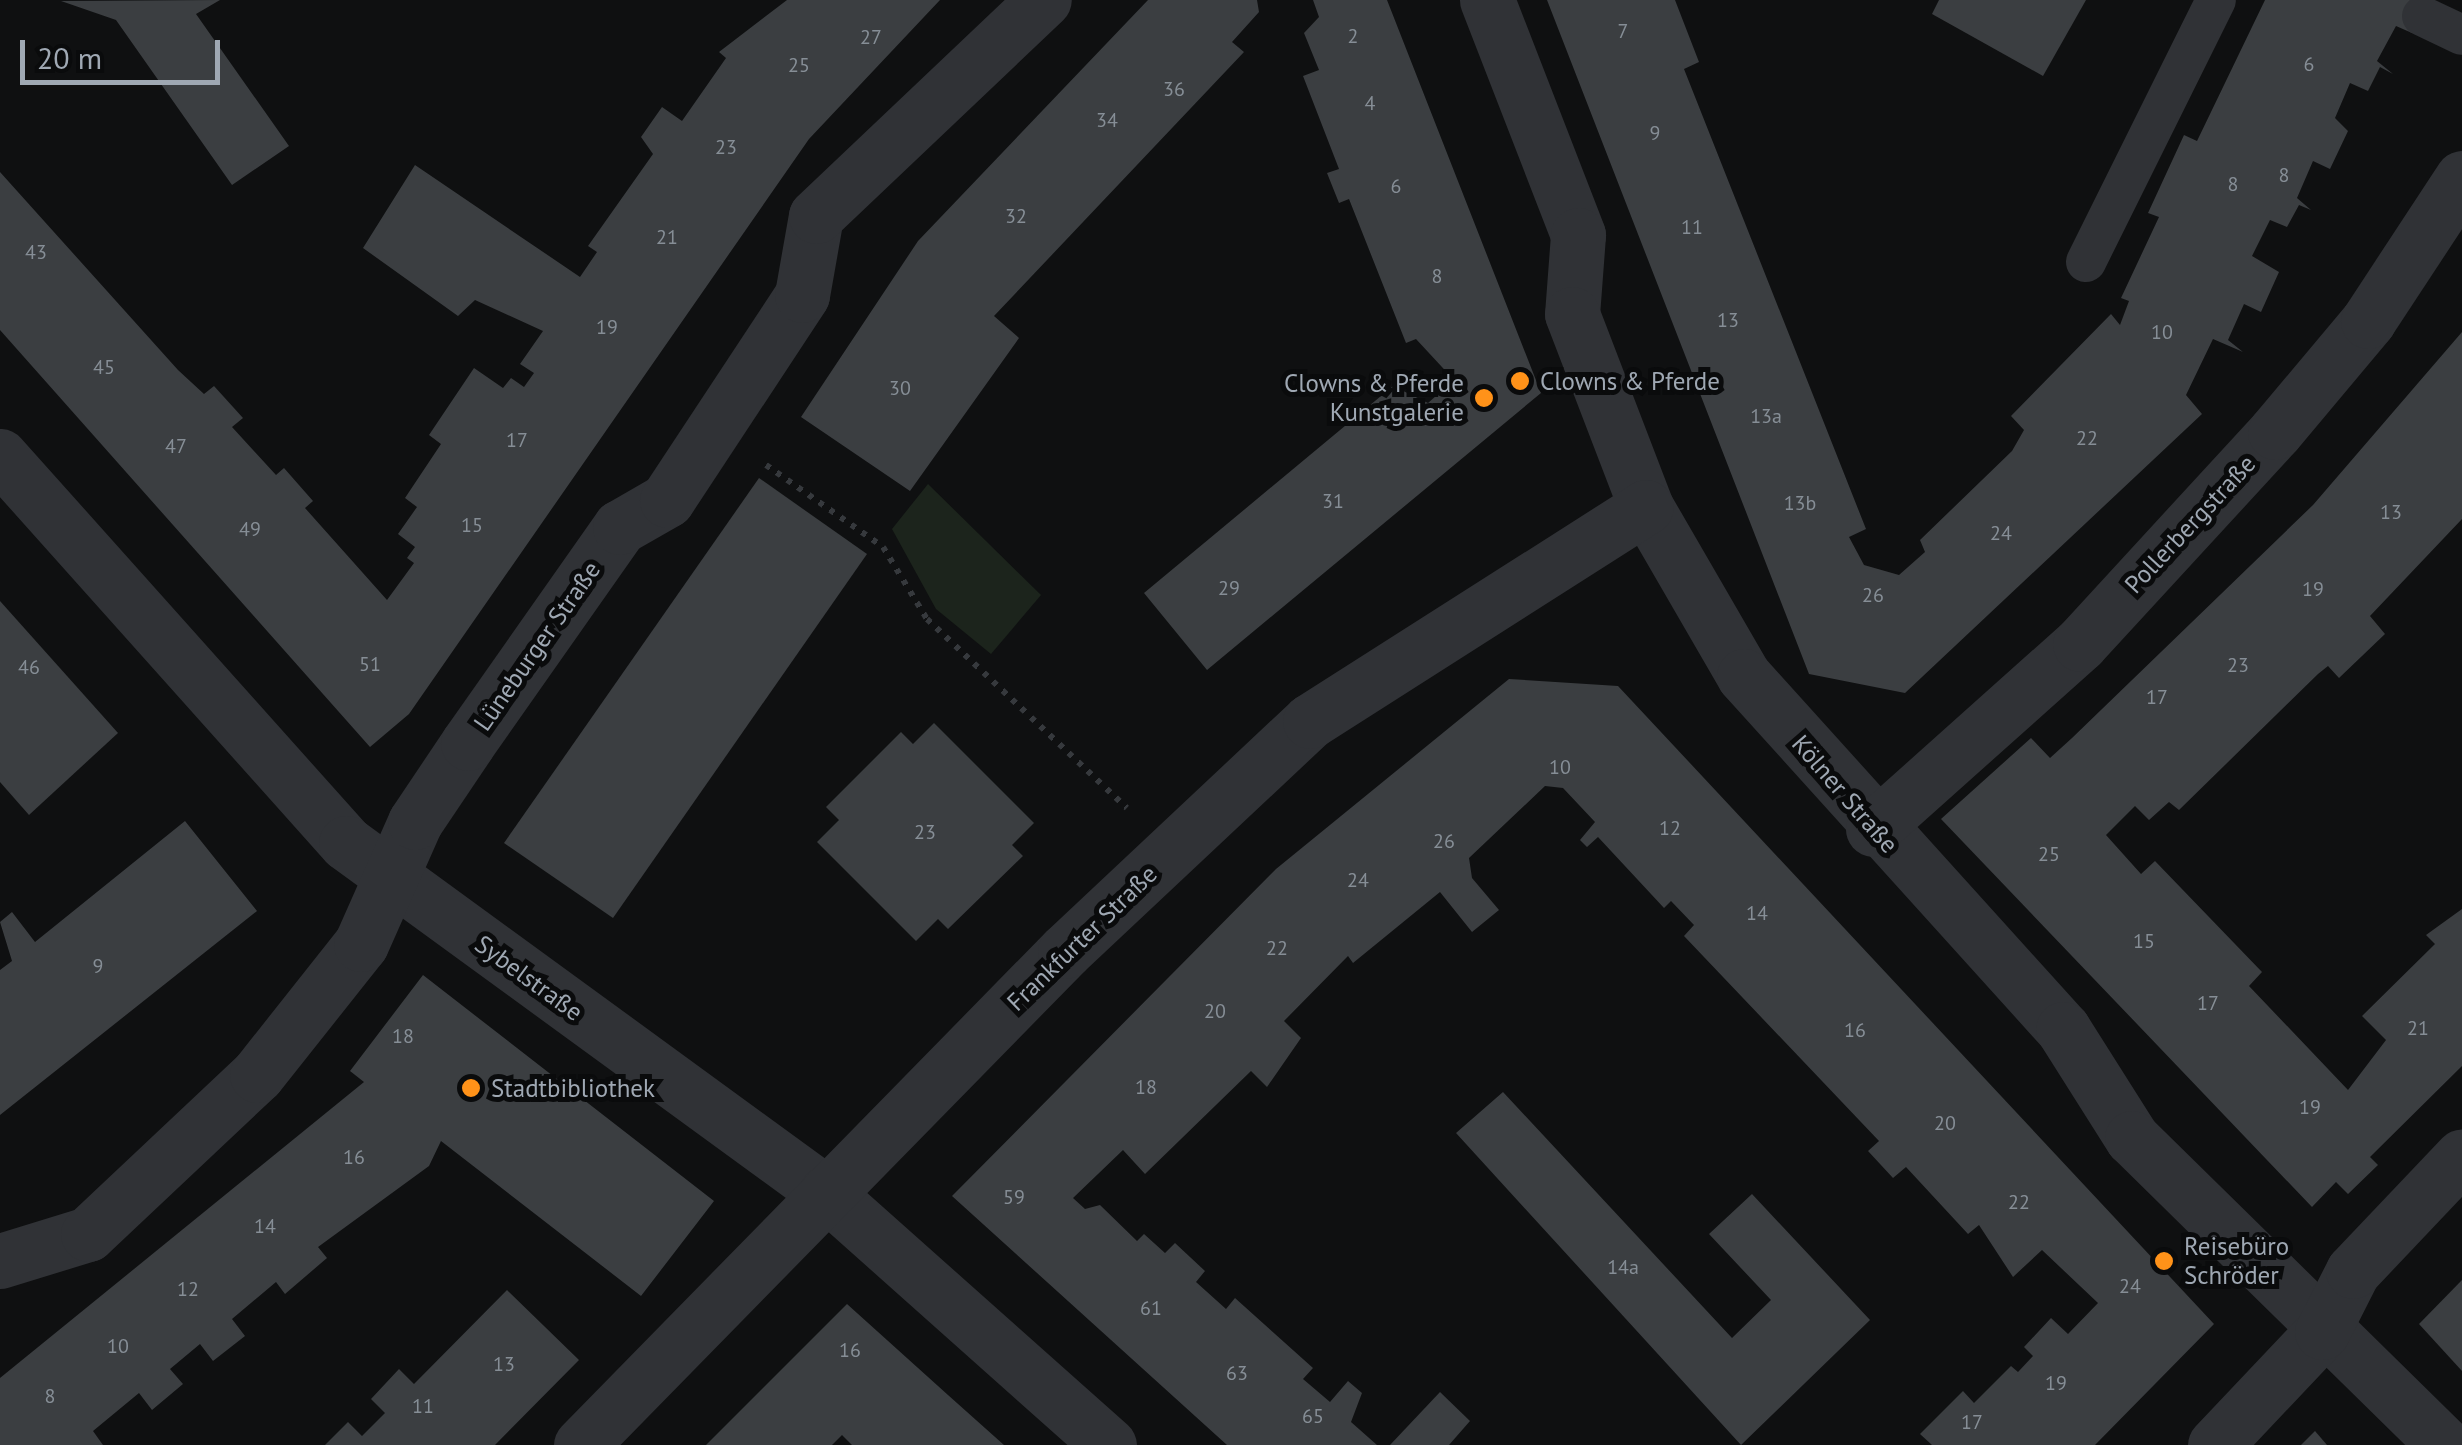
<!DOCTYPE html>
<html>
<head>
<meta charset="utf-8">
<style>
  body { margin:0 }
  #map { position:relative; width:2462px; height:1445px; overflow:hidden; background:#0f1011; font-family:"PT Sans",sans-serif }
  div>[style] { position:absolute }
  .green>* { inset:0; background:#1c241c }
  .building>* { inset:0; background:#3b3e41 }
  .path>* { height:6px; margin-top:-3px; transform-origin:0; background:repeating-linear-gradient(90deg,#36393d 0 5px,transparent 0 13px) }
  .service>* { height:40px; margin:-20px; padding:0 20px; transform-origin:20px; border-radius:20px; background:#303236 }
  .minor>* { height:55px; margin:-27.5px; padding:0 27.5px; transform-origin:27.5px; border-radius:27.5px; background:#303236 }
  .dots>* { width:28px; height:28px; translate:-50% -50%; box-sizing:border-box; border:5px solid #0a0b0c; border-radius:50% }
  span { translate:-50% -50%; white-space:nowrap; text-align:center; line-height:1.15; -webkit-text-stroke:10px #0a0b0c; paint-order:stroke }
  .number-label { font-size:20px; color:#868e96 }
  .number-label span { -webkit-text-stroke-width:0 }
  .poi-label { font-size:25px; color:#9fa8b3 }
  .left { translate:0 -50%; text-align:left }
  .right { translate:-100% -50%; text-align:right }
  .street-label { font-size:25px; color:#9fa8b3 }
  .scale { position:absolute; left:20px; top:40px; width:200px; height:45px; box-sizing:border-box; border:5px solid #9fa8b3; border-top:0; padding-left:12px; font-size:30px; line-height:35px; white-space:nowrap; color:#9fa8b3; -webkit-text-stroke:8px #0a0b0c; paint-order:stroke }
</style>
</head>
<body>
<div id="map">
  <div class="green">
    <div style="clip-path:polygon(928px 484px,1041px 595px,991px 654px,936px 609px,892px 529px)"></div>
  </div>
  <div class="building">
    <div style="clip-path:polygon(220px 0,196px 14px,289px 146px,232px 185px,116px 20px,61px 1px)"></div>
    <div style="clip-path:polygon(787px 0,940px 0,809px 139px,409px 714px,370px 747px,0 330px,0 172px,178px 370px,204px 394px,214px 386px,243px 418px,232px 427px,276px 475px,284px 468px,313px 501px,305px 508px,387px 600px,414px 563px,407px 558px,415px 547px,398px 534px,417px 507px,405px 498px,441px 444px,429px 435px,474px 368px,503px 388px,511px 378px,524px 387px,534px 373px,520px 364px,543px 331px,475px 300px,458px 316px,363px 248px,415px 165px,580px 277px,597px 252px,588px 246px,653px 154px,641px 137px,662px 107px,682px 121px,726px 58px,719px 52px)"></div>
    <div style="clip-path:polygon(1148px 0,1257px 0,1259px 12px,1232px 42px,1244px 52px,994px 316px,1019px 338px,910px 491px,801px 417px,918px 241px)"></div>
    <div style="clip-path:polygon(1313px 0,1387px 0,1541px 393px,1207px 670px,1144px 593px,1393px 386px,1428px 403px,1454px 380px,1416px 339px,1406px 343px,1349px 199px,1339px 203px,1327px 173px,1339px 169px,1303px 76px,1319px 70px,1304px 33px,1319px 17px)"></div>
    <div style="clip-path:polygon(1547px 0,1675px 0,1699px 62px,1684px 69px,1866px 529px,1849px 537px,1864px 565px,1899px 575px,1925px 552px,1920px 540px,2012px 451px,2024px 430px,2011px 416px,2111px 314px,2120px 325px,2129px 301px,2121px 298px,2159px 217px,2148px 213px,2184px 135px,2197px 141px,2265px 0,2429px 0,2412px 33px,2396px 26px,2377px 61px,2393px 74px,2380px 67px,2368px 91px,2350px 83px,2335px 118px,2348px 131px,2330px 169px,2313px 161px,2297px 198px,2311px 210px,2299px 205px,2287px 227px,2270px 220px,2252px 256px,2279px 272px,2261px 312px,2244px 304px,2228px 340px,2243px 352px,2213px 339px,2186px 395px,2202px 414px,1905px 693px,1809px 674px)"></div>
    <div style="clip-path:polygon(1939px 0,2086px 0,2043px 76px,1932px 14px)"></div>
    <div style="clip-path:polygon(2462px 332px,2462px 519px,2370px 616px,2385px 634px,2339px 678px,2328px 666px,2318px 674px,2179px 810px,2169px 802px,2149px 820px,2135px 806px,2106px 835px,2141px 874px,2155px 861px,2262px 972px,2249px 986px,2348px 1090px,2386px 1040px,2362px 1016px,2435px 944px,2426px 935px,2462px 909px,2462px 1066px,2370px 1157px,2378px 1165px,2348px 1194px,2336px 1182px,2312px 1207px,1941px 819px,2031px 738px,2050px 758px,2072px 738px,2313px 505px)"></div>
    <div style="clip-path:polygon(759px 478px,867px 554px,613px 918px,504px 843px)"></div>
    <div style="clip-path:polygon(0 601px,118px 733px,29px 815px,0 782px)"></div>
    <div style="clip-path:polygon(1509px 679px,1618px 686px,2214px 1324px,2095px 1445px,1932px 1445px,1920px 1434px,1963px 1391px,1974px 1403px,2011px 1366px,2018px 1372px,2033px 1356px,2024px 1347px,2051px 1318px,2068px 1334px,2098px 1303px,2042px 1250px,2013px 1277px,1979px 1225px,1968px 1234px,1906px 1167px,1893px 1178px,1868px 1151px,1879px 1141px,1684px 936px,1694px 925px,1671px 901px,1664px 908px,1598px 837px,1587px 847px,1580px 840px,1595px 822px,1563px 788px,1545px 786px,1469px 858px,1472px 878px,1499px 910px,1472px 932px,1440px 892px,1353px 963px,1348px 956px,1284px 1021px,1301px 1038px,1267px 1087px,1251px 1071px,1145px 1174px,1123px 1150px,1073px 1198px,1085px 1209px,1100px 1205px,1137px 1241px,1144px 1234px,1165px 1253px,1175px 1243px,1205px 1271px,1196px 1282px,1226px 1309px,1235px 1298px,1313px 1368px,1303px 1379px,1330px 1402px,1348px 1381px,1362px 1393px,1351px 1422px,1377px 1445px,1227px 1445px,952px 1196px,1276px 869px)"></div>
    <div style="clip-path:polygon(934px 723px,1034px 823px,1012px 845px,1023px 856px,948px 929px,938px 919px,916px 941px,817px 842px,839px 820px,826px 807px,901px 732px,913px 744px)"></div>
    <div style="clip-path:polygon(185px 821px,257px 911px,0 1115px,0 970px,12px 961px,0 922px,12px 912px,35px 942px)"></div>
    <div style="clip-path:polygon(423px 975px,714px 1201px,641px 1296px,441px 1141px,429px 1166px,318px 1247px,327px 1258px,285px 1294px,276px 1282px,232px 1319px,245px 1336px,213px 1361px,200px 1344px,170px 1369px,183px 1384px,152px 1410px,139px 1393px,93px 1431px,103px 1445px,0 1445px,0 1378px,364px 1082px,350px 1071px)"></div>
    <div style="clip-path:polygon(1503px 1092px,1732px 1338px,1771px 1300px,1709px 1234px,1752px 1194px,1870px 1320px,1741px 1445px,1456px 1133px)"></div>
    <div style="clip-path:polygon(2462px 1280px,2462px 1371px,2419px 1324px)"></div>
    <div style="clip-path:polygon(507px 1290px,579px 1360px,495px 1445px,325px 1445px,348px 1422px,362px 1436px,385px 1413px,371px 1399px,399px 1369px,414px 1384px)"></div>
    <div style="clip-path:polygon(847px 1304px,948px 1395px,1004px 1445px,852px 1445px,842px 1435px,832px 1445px,706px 1445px)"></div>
    <div style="clip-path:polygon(1440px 1392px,1470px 1421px,1449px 1445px,1390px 1445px)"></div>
    <div style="clip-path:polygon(2315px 1431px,2327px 1445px,2301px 1445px)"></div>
  </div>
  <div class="path">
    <div style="left:766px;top:465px;width:143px;rotate:35deg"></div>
    <div style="left:883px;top:547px;width:84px;rotate:58.6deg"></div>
    <div style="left:927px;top:619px;width:275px;rotate:43.4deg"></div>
  </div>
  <div class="service">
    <div style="left:2422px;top:16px;width:44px;rotate:25.4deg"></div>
    <div style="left:2086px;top:262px;width:292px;rotate:-63.6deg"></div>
  </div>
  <div class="minor">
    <div style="left:1487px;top:0;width:252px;rotate:68.8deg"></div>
    <div style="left:1578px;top:235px;width:79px;rotate:94.3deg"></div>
    <div style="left:1572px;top:314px;width:207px;rotate:69deg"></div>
    <div style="left:1646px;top:507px;width:195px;rotate:59.9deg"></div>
    <div style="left:1744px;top:676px;width:476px;rotate:47.9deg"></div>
    <div style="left:2063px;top:1029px;width:129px;rotate:57.7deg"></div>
    <div style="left:2132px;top:1138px;width:438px;rotate:44.5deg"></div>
    <div style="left:0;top:456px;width:519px;rotate:48.2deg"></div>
    <div style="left:346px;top:843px;width:594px;rotate:36.1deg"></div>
    <div style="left:826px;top:1193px;width:379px;rotate:41.7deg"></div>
    <div style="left:1873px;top:829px;width:278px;rotate:-41.8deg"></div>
    <div style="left:2080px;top:644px;width:288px;rotate:-47.4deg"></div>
    <div style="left:2275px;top:432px;width:145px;rotate:-50deg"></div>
    <div style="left:2368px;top:321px;width:171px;rotate:-56.7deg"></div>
    <div style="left:0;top:1261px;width:92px;rotate:-17.1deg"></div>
    <div style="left:88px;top:1234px;width:232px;rotate:-43.3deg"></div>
    <div style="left:257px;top:1075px;width:167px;rotate:-51.6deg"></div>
    <div style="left:361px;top:944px;width:133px;rotate:-66.1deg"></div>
    <div style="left:415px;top:822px;width:95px;rotate:-56.1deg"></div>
    <div style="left:468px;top:743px;width:264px;rotate:-54.9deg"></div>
    <div style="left:620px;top:527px;width:54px;rotate:-29.9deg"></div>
    <div style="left:667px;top:500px;width:245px;rotate:-56.6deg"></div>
    <div style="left:802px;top:295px;width:80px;rotate:-80deg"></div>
    <div style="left:816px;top:216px;width:314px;rotate:-43.5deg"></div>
    <div style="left:581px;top:1445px;width:692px;rotate:-45.59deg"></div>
    <div style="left:1065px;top:951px;width:336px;rotate:-43.2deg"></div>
    <div style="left:1310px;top:721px;width:398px;rotate:-32.5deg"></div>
    <div style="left:2215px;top:1445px;width:156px;rotate:-46.6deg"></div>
    <div style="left:2322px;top:1332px;width:68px;rotate:-63.1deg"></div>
    <div style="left:2353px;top:1271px;width:158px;rotate:-46.5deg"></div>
  </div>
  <div class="dots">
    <div style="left:1520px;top:381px;background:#ff9219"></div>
    <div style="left:1484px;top:398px;background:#ff9219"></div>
    <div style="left:471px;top:1088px;background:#ff9219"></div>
    <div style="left:2164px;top:1261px;background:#ff9219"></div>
  </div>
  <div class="number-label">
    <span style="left:1623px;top:31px">7</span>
    <span style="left:1353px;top:36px">2</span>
    <span style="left:871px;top:37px">27</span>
    <span style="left:2309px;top:64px">6</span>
    <span style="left:799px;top:65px">25</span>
    <span style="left:1174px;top:89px">36</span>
    <span style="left:1370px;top:103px">4</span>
    <span style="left:1107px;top:120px">34</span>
    <span style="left:1655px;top:133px">9</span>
    <span style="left:726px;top:147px">23</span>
    <span style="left:2284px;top:175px">8</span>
    <span style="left:2233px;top:184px">8</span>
    <span style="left:1396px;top:186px">6</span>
    <span style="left:1016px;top:216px">32</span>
    <span style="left:1692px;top:227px">11</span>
    <span style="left:667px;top:237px">21</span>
    <span style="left:36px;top:252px">43</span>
    <span style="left:1437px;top:276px">8</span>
    <span style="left:1728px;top:320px">13</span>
    <span style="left:607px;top:327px">19</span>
    <span style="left:2162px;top:332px">10</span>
    <span style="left:104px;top:367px">45</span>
    <span style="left:900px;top:388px">30</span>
    <span style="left:1766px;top:416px">13a</span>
    <span style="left:2087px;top:438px">22</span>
    <span style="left:517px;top:440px">17</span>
    <span style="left:176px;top:446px">47</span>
    <span style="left:1333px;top:501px">31</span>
    <span style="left:1800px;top:503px">13b</span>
    <span style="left:2391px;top:512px">13</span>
    <span style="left:472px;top:525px">15</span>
    <span style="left:250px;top:529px">49</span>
    <span style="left:2001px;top:533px">24</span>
    <span style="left:1229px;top:588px">29</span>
    <span style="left:2313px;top:589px">19</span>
    <span style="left:1873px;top:595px">26</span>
    <span style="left:370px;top:664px">51</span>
    <span style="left:2238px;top:665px">23</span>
    <span style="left:29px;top:667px">46</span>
    <span style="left:2157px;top:697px">17</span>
    <span style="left:1560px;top:767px">10</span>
    <span style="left:1670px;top:828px">12</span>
    <span style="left:925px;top:832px">23</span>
    <span style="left:1444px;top:841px">26</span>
    <span style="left:2049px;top:854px">25</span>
    <span style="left:1358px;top:880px">24</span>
    <span style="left:1757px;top:913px">14</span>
    <span style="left:2144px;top:941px">15</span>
    <span style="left:1277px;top:948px">22</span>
    <span style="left:98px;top:966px">9</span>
    <span style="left:2208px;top:1003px">17</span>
    <span style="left:1215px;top:1011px">20</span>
    <span style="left:2418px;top:1028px">21</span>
    <span style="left:1855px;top:1030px">16</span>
    <span style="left:403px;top:1036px">18</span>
    <span style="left:1146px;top:1087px">18</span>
    <span style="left:2310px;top:1107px">19</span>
    <span style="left:1945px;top:1123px">20</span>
    <span style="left:354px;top:1157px">16</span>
    <span style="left:1014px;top:1197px">59</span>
    <span style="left:2019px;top:1202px">22</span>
    <span style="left:265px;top:1226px">14</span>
    <span style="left:1623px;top:1267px">14a</span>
    <span style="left:2130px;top:1286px">24</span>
    <span style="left:188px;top:1289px">12</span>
    <span style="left:1151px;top:1308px">61</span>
    <span style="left:118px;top:1346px">10</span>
    <span style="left:850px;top:1350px">16</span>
    <span style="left:504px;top:1364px">13</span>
    <span style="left:1237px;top:1373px">63</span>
    <span style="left:2056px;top:1383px">19</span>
    <span style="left:50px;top:1396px">8</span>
    <span style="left:423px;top:1406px">11</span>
    <span style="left:1313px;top:1416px">65</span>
    <span style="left:1972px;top:1422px">17</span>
  </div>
  <div class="poi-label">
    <span class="left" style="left:1540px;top:381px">Clowns &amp; Pferde</span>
    <span class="right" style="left:1464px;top:398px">Clowns &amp; Pferde<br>Kunstgalerie</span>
    <span class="left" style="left:491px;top:1088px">Stadtbibliothek</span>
    <span class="left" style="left:2184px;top:1261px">Reisebüro<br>Schröder</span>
  </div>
  <div class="street-label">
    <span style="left:2190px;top:524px;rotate:-47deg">Pollerbergstraße</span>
    <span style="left:537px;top:646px;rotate:-55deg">Lüneburger Straße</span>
    <span style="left:1845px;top:794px;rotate:49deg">Kölner Straße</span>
    <span style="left:1082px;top:938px;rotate:-44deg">Frankfurter Straße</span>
    <span style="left:529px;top:978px;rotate:36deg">Sybelstraße</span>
  </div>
  <div class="scale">20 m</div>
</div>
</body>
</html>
